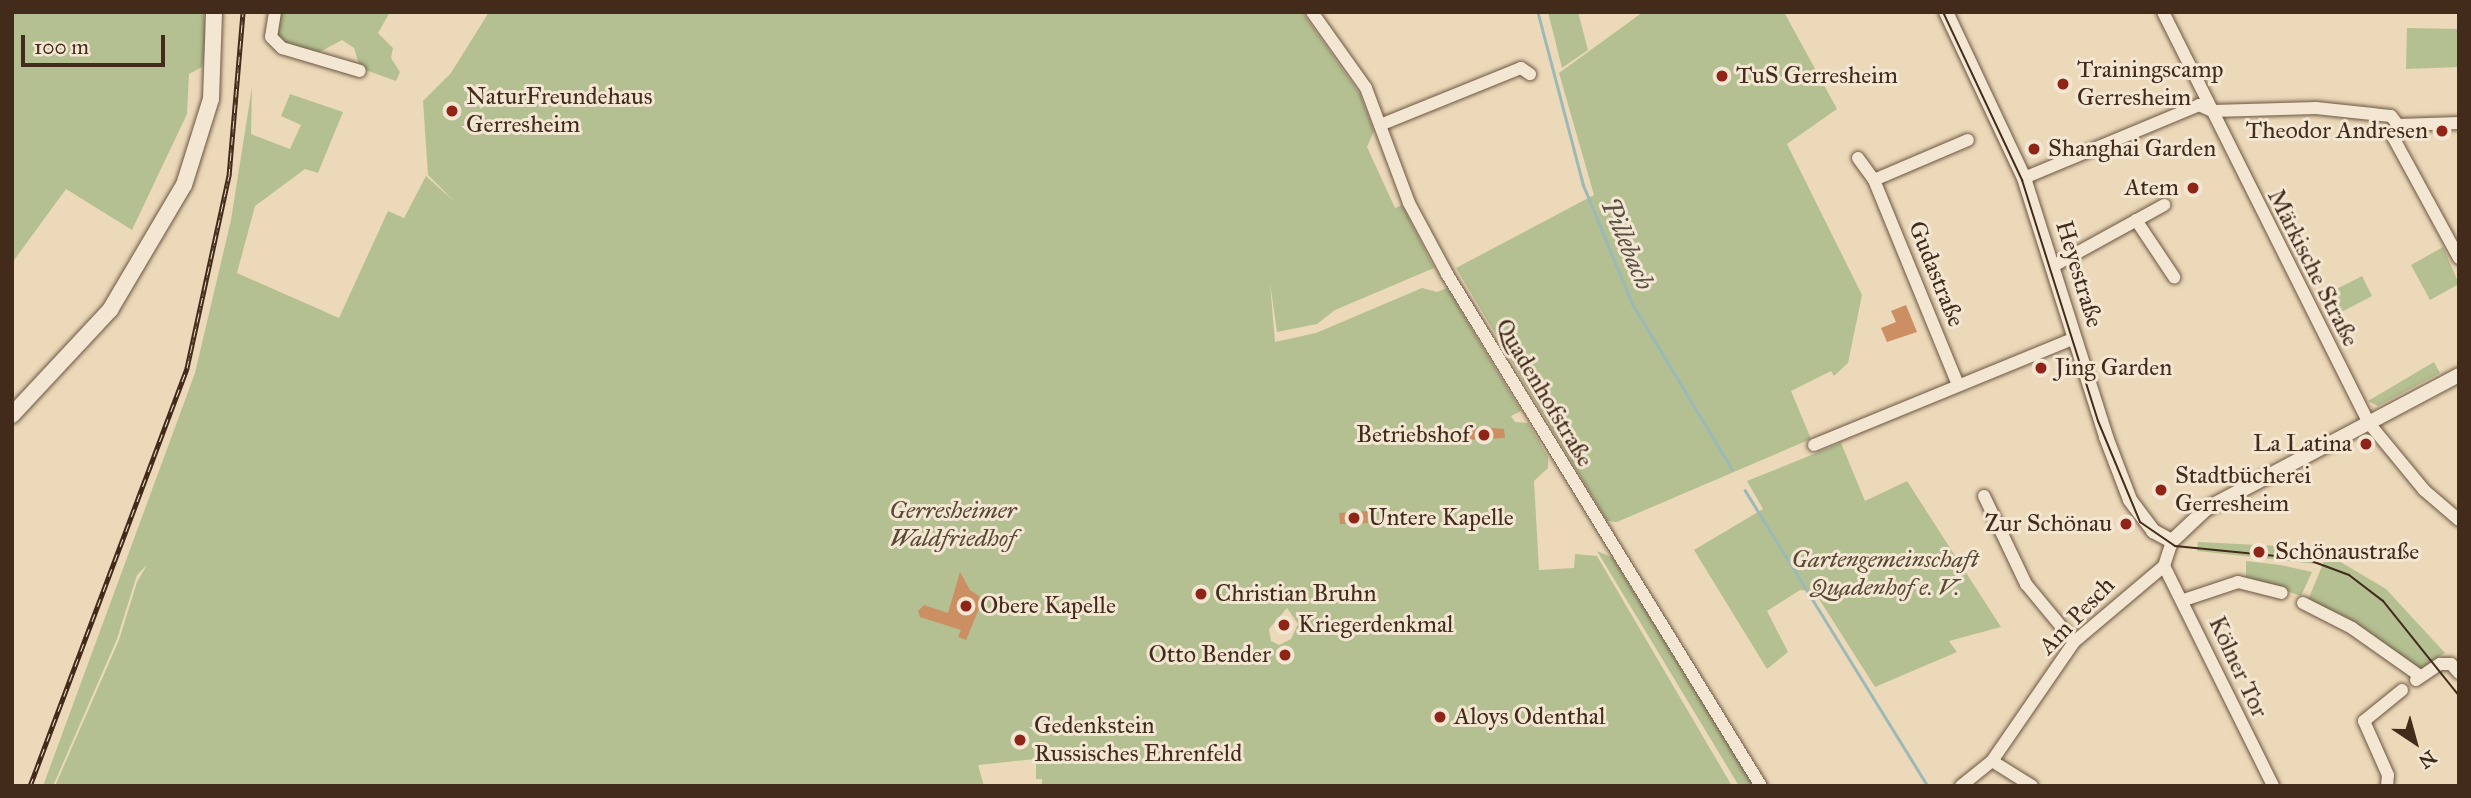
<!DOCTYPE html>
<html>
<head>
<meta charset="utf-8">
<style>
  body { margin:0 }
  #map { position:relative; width:2471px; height:798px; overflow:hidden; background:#ecd9b9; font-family:"IM FELL Great Primer",serif }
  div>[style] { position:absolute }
  .green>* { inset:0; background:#b4c091 }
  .stream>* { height:2.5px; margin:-1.25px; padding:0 1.25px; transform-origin:1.25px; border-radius:1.25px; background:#9bb9b7 }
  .building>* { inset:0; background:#cc8e63 }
  .roads { filter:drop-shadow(0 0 2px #6c5642) drop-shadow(0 0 2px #6c5642) }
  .minor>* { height:12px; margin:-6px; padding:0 6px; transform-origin:6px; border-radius:6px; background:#f3e6d2 }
  .tertiary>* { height:14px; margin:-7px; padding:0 7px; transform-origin:7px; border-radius:7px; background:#f3e6d2 }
  .secondary>* { height:16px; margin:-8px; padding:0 8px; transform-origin:8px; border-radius:8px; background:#f3e6d2 }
  .tram>* { height:2px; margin:-1px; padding:0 1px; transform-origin:1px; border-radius:1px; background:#422b1b }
  .rail>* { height:5px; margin-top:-2.5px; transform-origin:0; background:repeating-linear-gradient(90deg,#f3e6d2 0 8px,#422b1b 0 16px); box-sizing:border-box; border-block:2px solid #422b1b }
  .dots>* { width:19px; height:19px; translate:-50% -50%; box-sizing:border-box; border:4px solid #f3e6d2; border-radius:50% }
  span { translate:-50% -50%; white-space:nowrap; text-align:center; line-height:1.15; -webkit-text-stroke:6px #f3e6d2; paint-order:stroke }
  .poi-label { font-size:24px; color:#422b1b }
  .left { translate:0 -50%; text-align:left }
  .right { translate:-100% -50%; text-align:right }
  .street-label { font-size:24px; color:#422b1b }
  .park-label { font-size:24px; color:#594933; font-style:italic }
  .water-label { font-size:26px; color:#584e42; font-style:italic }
  .frame { position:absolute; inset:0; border:14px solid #422b1b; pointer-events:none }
  .north { position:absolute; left:2380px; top:707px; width:70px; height:70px; -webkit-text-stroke:5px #f3e6d2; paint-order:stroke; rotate:144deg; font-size:19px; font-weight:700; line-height:28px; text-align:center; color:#422b1b }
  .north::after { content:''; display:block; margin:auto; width:24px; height:32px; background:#422b1b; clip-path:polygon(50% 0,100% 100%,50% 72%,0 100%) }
  .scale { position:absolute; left:21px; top:35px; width:144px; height:32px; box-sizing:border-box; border:4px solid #422b1b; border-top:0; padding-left:9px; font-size:21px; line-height:24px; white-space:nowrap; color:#422b1b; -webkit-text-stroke:5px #f3e6d2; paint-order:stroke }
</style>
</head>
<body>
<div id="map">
  <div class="green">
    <div style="clip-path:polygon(12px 12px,204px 12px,206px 47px,202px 67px,189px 74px,187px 114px,132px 230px,66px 189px,12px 263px)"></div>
    <div style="clip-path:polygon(278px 12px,390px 12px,378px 33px,393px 48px,391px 58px,400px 72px,396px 81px,360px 68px,354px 48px,342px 40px,316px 54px,281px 43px,275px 33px)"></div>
    <div style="clip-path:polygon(evenodd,489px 12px,1302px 12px,1360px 94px,1374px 131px,1367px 147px,1395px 208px,1402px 205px,1434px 268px,1335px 310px,1317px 324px,1277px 332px,1270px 283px,1275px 342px,1316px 333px,1422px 288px,1437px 292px,1447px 288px,1521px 411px,1511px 416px,1515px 422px,1528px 423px,1548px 457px,1548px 468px,1534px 481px,1539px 570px,1574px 568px,1575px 554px,1597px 556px,1732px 786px,1042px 786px,1042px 779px,1036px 779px,1036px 759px,978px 765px,984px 786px,55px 786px,119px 640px,137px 582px,147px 565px,137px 575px,117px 639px,53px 786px,43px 786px,195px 373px,231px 220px,252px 87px,251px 134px,290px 149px,301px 125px,281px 116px,290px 94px,343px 112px,318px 173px,305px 169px,255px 206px,237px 273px,339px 318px,388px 211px,404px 218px,426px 176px,456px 203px,428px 175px,423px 101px,451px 73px,489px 12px,1287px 608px,1298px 624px,1291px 639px,1279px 645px,1271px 641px,1269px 629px,1287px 608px)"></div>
    <div style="clip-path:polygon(1548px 12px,1578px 12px,1588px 50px,1562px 68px)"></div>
    <div style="clip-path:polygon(1643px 12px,1784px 12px,1837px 109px,1787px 144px,1862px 295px,1848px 363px,1834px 376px,1831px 371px,1791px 391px,1811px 439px,1617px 522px,1607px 521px,1456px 268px,1594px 195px,1559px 73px)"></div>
    <div style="clip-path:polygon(2407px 28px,2459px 29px,2459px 67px,2406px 69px)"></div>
    <div style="clip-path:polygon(2443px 247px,2459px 284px,2430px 300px,2411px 265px)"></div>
    <div style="clip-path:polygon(2362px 276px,2372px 296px,2332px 317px,2321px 297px)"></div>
    <div style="clip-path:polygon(2434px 362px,2440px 373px,2378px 406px,2368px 401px)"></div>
    <div style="clip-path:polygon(1841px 443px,1865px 501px,1907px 481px,2001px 627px,1949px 641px,1957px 652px,1875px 687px,1814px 591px,1800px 590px,1767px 611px,1788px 652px,1767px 669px,1694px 550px,1763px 509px,1747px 481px)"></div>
    <div style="clip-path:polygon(2198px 542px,2297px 547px,2322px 554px,2317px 564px,2197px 551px)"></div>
    <div style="clip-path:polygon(1597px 551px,1613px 558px,1754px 786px,1739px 786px)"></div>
    <div style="clip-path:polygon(2327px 554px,2386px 589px,2445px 653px,2420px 669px,2348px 618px,2308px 600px)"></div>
    <div style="clip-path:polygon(2246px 561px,2280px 565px,2312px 572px,2301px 596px,2246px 577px)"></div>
  </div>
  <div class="stream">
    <div style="left:1538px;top:12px;width:178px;rotate:75.3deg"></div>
    <div style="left:1583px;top:184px;width:129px;rotate:67.6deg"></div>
    <div style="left:1632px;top:303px;width:194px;rotate:58.9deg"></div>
    <div style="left:1745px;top:490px;width:348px;rotate:58.3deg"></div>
  </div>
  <div class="building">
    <div style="clip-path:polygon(1906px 305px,1917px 332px,1887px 342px,1881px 328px,1896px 322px,1891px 311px)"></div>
    <div style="clip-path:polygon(1478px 427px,1504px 429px,1505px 438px,1464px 440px,1463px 432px)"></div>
    <div style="clip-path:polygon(1367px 511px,1368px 523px,1340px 524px,1339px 513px)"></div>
    <div style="clip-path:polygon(960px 572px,970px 590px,983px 599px,966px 640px,958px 637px,961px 630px,920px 617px,918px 611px,924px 605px,948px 613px)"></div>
  </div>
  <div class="roads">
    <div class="minor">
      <div style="left:275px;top:12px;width:25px;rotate:99deg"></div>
      <div style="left:271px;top:37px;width:16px;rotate:45deg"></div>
      <div style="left:282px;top:48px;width:81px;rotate:16.4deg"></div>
      <div style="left:1312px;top:12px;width:93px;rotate:54.6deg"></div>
      <div style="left:1366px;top:88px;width:123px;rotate:69.5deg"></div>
      <div style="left:1409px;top:203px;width:81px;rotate:61.8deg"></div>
      <div style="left:1447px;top:274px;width:601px;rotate:58.48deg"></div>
      <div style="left:2163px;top:12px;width:458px;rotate:63.4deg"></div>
      <div style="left:2368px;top:422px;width:88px;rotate:50.5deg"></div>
      <div style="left:2424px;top:490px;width:46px;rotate:40.6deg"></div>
      <div style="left:1380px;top:125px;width:152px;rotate:-22deg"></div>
      <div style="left:1521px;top:68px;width:11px;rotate:34deg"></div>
      <div style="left:2398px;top:125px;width:13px;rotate:113deg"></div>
      <div style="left:2393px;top:137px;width:138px;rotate:61.4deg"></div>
      <div style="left:1858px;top:158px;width:27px;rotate:54deg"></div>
      <div style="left:1874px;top:180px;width:222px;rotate:67.7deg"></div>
      <div style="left:2024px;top:178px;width:190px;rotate:-22.6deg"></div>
      <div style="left:2199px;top:105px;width:14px;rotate:25deg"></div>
      <div style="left:2212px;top:111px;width:104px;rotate:-1.7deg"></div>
      <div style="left:2316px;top:108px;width:75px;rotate:6.1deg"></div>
      <div style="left:2391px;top:116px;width:11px;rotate:52deg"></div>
      <div style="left:2398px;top:125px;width:61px;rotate:-1.9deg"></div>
      <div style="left:1874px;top:180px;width:102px;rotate:-23.1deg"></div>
      <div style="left:2136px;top:220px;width:69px;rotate:56.3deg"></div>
      <div style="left:2053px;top:266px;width:127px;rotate:-28.8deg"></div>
      <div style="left:1814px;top:445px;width:282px;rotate:-22.3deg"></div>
      <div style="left:1984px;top:496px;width:98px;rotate:64.5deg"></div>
      <div style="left:2026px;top:584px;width:75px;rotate:50.4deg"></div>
      <div style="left:2164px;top:566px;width:246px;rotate:63.6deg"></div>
      <div style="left:2184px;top:600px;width:57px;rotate:-18.4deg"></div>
      <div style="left:2238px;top:582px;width:45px;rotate:14deg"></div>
      <div style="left:2303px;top:603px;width:55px;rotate:27deg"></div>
      <div style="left:2352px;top:628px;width:83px;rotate:35.2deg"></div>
      <div style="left:2416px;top:680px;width:29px;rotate:-34deg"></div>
      <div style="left:2440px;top:664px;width:11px"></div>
      <div style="left:2451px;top:664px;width:12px;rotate:48deg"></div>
      <div style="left:1992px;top:761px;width:47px;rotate:32deg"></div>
      <div style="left:1961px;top:786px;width:40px;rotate:-39deg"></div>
      <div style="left:1992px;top:761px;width:145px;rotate:-55.4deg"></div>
      <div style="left:2074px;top:642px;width:118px;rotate:-40.2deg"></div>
      <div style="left:2164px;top:566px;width:26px;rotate:-72deg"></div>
      <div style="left:2387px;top:786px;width:11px;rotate:-85deg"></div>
      <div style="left:2388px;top:775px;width:59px;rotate:-114deg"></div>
      <div style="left:2364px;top:721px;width:49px;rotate:-39.2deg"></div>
    </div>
    <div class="tertiary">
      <div style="left:1946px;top:12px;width:183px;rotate:64.8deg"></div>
      <div style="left:2024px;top:178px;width:272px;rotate:72.4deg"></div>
      <div style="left:2106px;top:437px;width:67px;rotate:69.1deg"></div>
      <div style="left:2130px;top:500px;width:39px;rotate:53deg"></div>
      <div style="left:2153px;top:531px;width:21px;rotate:28deg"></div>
      <div style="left:2172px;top:541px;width:47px;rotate:-43.3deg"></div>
      <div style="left:2206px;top:509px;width:286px;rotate:-27.9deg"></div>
    </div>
    <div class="secondary">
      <div style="left:12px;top:415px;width:144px;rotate:-47deg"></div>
      <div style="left:110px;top:310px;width:145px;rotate:-59.4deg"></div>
      <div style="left:184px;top:185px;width:90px;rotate:-72.6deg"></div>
      <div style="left:211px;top:99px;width:87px;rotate:-88deg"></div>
    </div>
  </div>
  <div class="tram">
    <div style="left:1943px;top:12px;width:186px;rotate:64.8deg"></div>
    <div style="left:2022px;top:180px;width:253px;rotate:72.5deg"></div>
    <div style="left:2098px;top:421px;width:109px;rotate:67.4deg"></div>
    <div style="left:2140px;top:522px;width:42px;rotate:34.4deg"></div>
    <div style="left:2175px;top:546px;width:132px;rotate:5.7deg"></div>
    <div style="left:2306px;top:559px;width:46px;rotate:20.4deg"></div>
    <div style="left:2349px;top:575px;width:43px;rotate:37.4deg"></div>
    <div style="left:2383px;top:601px;width:122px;rotate:51.3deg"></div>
  </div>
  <div class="rail">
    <div style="left:30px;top:786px;width:447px;rotate:-69.4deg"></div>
    <div style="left:187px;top:368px;width:197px;rotate:-77.7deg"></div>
    <div style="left:229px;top:176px;width:165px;rotate:-85.1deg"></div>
  </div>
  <div class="dots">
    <div style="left:1722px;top:76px;background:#8f2418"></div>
    <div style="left:2063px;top:84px;background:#8f2418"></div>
    <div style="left:452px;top:111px;background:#8f2418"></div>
    <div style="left:2442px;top:131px;background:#8f2418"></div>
    <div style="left:2034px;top:149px;background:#8f2418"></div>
    <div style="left:2193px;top:188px;background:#8f2418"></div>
    <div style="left:2041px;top:368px;background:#8f2418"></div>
    <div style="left:1484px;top:435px;background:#8f2418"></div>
    <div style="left:2366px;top:444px;background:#8f2418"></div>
    <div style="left:2161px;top:490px;background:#8f2418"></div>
    <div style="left:1354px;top:518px;background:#8f2418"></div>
    <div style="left:2126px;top:524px;background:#8f2418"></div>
    <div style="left:2259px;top:552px;background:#8f2418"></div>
    <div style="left:1201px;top:594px;background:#8f2418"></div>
    <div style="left:966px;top:606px;background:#8f2418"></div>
    <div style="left:1284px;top:625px;background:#8f2418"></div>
    <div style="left:1285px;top:655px;background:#8f2418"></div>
    <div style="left:1440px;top:717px;background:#8f2418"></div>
    <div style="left:1020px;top:740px;background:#8f2418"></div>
  </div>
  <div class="poi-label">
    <span class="left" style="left:2077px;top:84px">Trainingscamp<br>Gerresheim</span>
    <span class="left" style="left:1736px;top:76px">TuS Gerresheim</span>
    <span class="left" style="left:466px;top:111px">NaturFreundehaus<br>Gerresheim</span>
    <span class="right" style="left:2428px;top:131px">Theodor Andresen</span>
    <span class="left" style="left:2048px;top:149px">Shanghai Garden</span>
    <span class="right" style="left:2179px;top:188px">Atem</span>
    <span class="left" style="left:2055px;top:368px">Jing Garden</span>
    <span class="right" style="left:1470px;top:435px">Betriebshof</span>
    <span class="right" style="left:2352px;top:444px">La Latina</span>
    <span class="left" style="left:2175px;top:490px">Stadtbücherei<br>Gerresheim</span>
    <span class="left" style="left:1368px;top:518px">Untere Kapelle</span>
    <span class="right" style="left:2112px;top:524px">Zur Schönau</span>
    <span class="left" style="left:2275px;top:552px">Schönaustraße</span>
    <span class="left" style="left:1215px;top:594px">Christian Bruhn</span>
    <span class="left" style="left:980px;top:606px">Obere Kapelle</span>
    <span class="left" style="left:1298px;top:625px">Kriegerdenkmal</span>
    <span class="right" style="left:1271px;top:655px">Otto Bender</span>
    <span class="left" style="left:1454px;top:717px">Aloys Odenthal</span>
    <span class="left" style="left:1034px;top:740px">Gedenkstein<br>Russisches Ehrenfeld</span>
  </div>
  <div class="street-label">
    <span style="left:2313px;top:268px;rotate:63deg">Märkische Straße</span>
    <span style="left:1936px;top:274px;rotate:68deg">Gudastraße</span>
    <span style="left:2079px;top:274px;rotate:73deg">Heyestraße</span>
    <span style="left:1544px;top:393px;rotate:59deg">Quadenhofstraße</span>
    <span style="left:2077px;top:616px;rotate:-46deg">Am Pesch</span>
    <span style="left:2238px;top:667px;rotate:65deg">Kölner Tor</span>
  </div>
  <div class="park-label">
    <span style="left:953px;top:525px">Gerresheimer<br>Waldfriedhof</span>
    <span style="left:1885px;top:574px">Gartengemeinschaft<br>Quadenhof e. V.</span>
  </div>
  <div class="water-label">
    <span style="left:1627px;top:244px;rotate:67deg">Pillebach</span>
  </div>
  <div class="frame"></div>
  <div class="north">N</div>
  <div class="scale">100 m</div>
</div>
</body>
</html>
